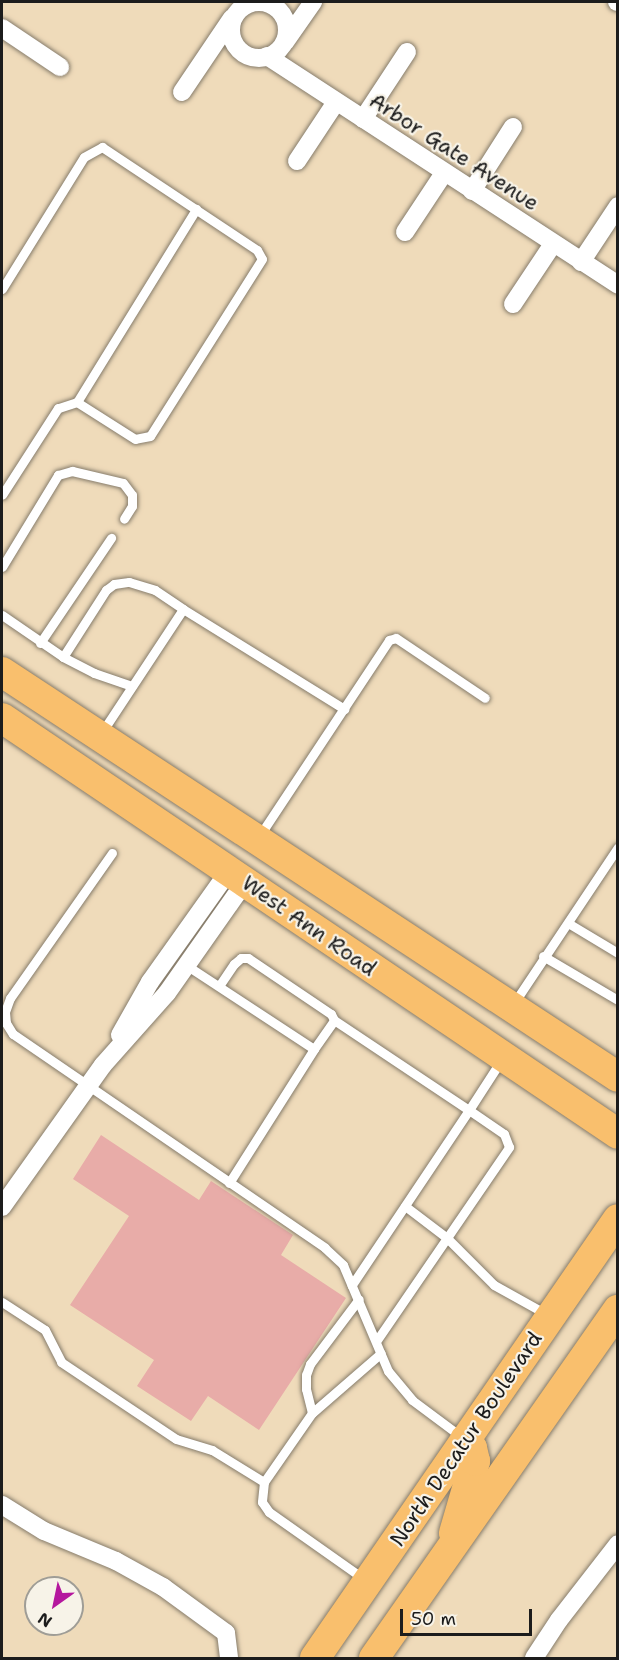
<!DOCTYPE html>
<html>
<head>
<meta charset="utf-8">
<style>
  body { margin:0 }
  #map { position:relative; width:619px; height:1660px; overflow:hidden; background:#efdbba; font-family:"Shantell Sans",sans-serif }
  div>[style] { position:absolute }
  .building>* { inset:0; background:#e8aca8 }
  .roads { filter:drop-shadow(0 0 2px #867c6b) drop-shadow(0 0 2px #867c6b) }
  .service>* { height:9px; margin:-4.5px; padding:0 4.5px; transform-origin:4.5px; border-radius:4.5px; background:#fff }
  .minor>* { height:18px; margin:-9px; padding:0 9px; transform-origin:9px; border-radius:9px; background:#fff }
  .minor>.ring { margin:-9px; padding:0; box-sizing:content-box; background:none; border:18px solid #fff; border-radius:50% }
  .primary>* { height:30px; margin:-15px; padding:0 15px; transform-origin:15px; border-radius:15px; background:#f9bf6d }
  span { translate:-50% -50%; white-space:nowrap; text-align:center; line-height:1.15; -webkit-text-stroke:4.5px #f7f3e8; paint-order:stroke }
  .street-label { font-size:21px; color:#1c1c1c }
  .frame { position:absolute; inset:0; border:3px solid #1c1c1c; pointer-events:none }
  .north { position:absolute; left:24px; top:1576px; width:60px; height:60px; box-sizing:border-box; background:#f7f3e8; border:2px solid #9f9d96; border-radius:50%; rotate:213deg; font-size:16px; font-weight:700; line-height:24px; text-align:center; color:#1c1c1c }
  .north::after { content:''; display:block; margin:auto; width:21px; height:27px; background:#b5179e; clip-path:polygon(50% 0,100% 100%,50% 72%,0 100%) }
  .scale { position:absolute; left:400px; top:1609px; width:132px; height:27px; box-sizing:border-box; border:3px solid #1c1c1c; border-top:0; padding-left:8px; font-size:18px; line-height:21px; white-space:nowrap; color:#1c1c1c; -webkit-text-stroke:4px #f7f3e8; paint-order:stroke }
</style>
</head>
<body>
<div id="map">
  <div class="building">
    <div style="clip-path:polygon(101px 1135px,199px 1200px,211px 1181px,293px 1235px,281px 1255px,346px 1298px,259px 1430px,208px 1396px,191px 1421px,137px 1386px,154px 1360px,70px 1305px,129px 1216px,73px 1179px)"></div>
  </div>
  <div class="roads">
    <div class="service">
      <div style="left:2px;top:289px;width:155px;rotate:-58.2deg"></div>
      <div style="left:84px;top:157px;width:21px;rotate:-29deg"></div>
      <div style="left:102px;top:147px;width:186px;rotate:33.6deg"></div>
      <div style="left:257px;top:250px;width:10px;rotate:61deg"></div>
      <div style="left:262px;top:259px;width:209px;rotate:122.3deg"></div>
      <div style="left:150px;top:436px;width:15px;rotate:169deg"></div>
      <div style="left:135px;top:439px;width:69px;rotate:-147.5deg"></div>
      <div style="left:77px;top:402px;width:20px;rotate:162deg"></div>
      <div style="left:58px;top:408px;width:103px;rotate:122.8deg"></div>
      <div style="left:77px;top:402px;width:227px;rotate:-58.3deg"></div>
      <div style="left:2px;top:567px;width:108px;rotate:-58.7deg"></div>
      <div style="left:58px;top:475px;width:15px;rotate:-16deg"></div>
      <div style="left:72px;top:471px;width:52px;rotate:13.2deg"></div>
      <div style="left:123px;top:483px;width:15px;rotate:53deg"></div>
      <div style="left:132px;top:495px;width:11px;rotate:90deg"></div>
      <div style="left:132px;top:506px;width:15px;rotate:122deg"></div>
      <div style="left:2px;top:615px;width:74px;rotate:34.5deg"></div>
      <div style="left:63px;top:657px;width:35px;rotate:27deg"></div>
      <div style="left:94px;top:673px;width:40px;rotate:18.9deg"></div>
      <div style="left:40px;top:643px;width:127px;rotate:-55.9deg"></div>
      <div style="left:63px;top:657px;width:80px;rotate:-57.3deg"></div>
      <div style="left:106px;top:590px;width:10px;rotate:-37deg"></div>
      <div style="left:114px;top:584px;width:15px;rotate:-8deg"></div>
      <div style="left:129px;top:582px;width:27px;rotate:17deg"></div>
      <div style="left:155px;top:590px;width:34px;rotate:34deg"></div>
      <div style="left:102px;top:732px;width:147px;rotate:-56.6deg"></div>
      <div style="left:183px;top:609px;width:190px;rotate:31.8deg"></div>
      <div style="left:260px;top:835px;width:234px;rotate:-56.5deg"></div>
      <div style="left:389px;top:640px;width:7px;rotate:-16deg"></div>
      <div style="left:396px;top:638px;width:107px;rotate:34deg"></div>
      <div style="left:112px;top:853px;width:177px;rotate:125.1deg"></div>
      <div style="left:10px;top:998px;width:15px;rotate:110deg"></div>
      <div style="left:5px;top:1012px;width:11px;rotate:85deg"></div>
      <div style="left:6px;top:1023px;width:13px;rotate:58deg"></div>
      <div style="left:13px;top:1034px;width:378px;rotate:34.4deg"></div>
      <div style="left:325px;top:1248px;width:25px;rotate:43deg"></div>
      <div style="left:343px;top:1265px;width:115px;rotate:67deg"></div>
      <div style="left:388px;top:1371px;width:38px;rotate:50deg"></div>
      <div style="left:412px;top:1400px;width:64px;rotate:36.7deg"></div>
      <div style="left:568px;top:923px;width:58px;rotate:31deg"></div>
      <div style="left:543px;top:956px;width:87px;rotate:30.4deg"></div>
      <div style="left:186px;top:965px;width:153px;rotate:33.3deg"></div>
      <div style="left:314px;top:1049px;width:35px;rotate:-55deg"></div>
      <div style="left:219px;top:986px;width:27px;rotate:-56deg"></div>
      <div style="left:234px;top:964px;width:9px;rotate:-41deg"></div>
      <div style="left:241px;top:958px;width:7px"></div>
      <div style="left:248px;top:958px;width:100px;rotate:34deg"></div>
      <div style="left:331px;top:1014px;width:7px;rotate:63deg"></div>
      <div style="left:334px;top:1020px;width:162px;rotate:33.7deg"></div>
      <div style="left:469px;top:1110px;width:211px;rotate:123.8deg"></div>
      <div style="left:514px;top:1003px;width:187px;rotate:-56.3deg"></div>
      <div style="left:229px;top:1183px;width:159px;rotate:-57.6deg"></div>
      <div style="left:405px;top:1206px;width:53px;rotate:37.3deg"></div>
      <div style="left:447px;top:1238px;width:66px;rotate:45deg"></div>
      <div style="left:494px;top:1285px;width:62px;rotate:29.1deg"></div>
      <div style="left:2px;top:1302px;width:51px;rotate:33.1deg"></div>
      <div style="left:45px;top:1330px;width:36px;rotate:63deg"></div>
      <div style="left:61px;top:1362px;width:138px;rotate:33.8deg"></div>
      <div style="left:176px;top:1439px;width:38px;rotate:17deg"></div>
      <div style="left:212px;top:1450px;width:61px;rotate:31.6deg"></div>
      <div style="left:264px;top:1482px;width:20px;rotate:96deg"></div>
      <div style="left:262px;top:1502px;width:12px;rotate:55deg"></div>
      <div style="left:269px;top:1512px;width:116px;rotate:35.2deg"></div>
      <div style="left:377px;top:1340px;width:234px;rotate:-55.6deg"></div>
      <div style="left:509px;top:1147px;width:14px;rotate:-111deg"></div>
      <div style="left:504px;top:1134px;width:42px;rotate:-145.6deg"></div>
      <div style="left:469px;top:1110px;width:61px;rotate:-57.1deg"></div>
      <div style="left:312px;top:1413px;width:25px;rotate:-104deg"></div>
      <div style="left:306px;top:1389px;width:14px;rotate:-90deg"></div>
      <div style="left:306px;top:1375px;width:12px;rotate:-70deg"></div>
      <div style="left:310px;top:1364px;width:81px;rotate:-53deg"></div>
      <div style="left:264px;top:1482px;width:84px;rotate:-55.2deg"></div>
      <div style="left:312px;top:1413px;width:91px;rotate:-41deg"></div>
    </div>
    <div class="minor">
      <div style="left:617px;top:2px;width:1px"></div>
      <div class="ring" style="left:231px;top:2px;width:38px;height:38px"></div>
      <div style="left:2px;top:28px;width:70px;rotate:33.9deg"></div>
      <div style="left:285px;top:42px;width:49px;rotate:-55deg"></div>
      <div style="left:267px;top:56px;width:419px;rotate:33.1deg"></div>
      <div style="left:182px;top:92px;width:89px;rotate:-56deg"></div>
      <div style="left:363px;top:119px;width:80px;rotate:-56.7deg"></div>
      <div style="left:297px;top:161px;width:71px;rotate:-56.5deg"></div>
      <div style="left:472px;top:191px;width:76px;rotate:-57.4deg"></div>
      <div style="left:405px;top:232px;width:71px;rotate:-56.5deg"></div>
      <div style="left:581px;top:262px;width:67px;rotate:-56.5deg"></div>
      <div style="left:513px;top:304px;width:72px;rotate:-56.3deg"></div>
      <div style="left:120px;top:1035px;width:61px;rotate:-60.5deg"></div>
      <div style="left:150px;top:982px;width:136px;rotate:-54.6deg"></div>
      <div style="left:2px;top:1207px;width:174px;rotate:-54.6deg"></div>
      <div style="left:103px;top:1065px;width:96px;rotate:-48.4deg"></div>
      <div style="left:167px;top:993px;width:136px;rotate:-54.9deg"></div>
      <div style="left:2px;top:1505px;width:49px;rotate:31.8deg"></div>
      <div style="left:44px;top:1531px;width:78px;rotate:22.6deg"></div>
      <div style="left:116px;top:1561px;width:54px;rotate:29deg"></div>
      <div style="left:163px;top:1587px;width:78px;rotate:36.1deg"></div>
      <div style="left:226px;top:1633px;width:25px;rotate:83deg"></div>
      <div style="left:534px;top:1658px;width:45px;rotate:-56.7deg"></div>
      <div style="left:559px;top:1620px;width:96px;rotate:-52.2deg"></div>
    </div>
    <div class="primary">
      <div style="left:2px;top:672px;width:737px;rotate:33.32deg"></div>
      <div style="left:2px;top:718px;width:743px;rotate:34.03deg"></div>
      <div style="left:454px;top:1533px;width:75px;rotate:-73.7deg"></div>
      <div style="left:475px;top:1461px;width:13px;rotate:-103deg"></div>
      <div style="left:472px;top:1448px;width:11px;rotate:-128deg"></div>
      <div style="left:315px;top:1658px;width:533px;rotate:-55.39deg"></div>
      <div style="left:374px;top:1658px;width:425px;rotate:-55deg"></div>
    </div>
  </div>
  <div class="street-label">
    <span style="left:454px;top:152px;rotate:33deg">Arbor Gate Avenue</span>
    <span style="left:309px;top:926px;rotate:35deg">West Ann Road</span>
    <span style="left:466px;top:1439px;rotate:-56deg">North Decatur Boulevard</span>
  </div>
  <div class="frame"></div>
  <div class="north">N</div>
  <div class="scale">50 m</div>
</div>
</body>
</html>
